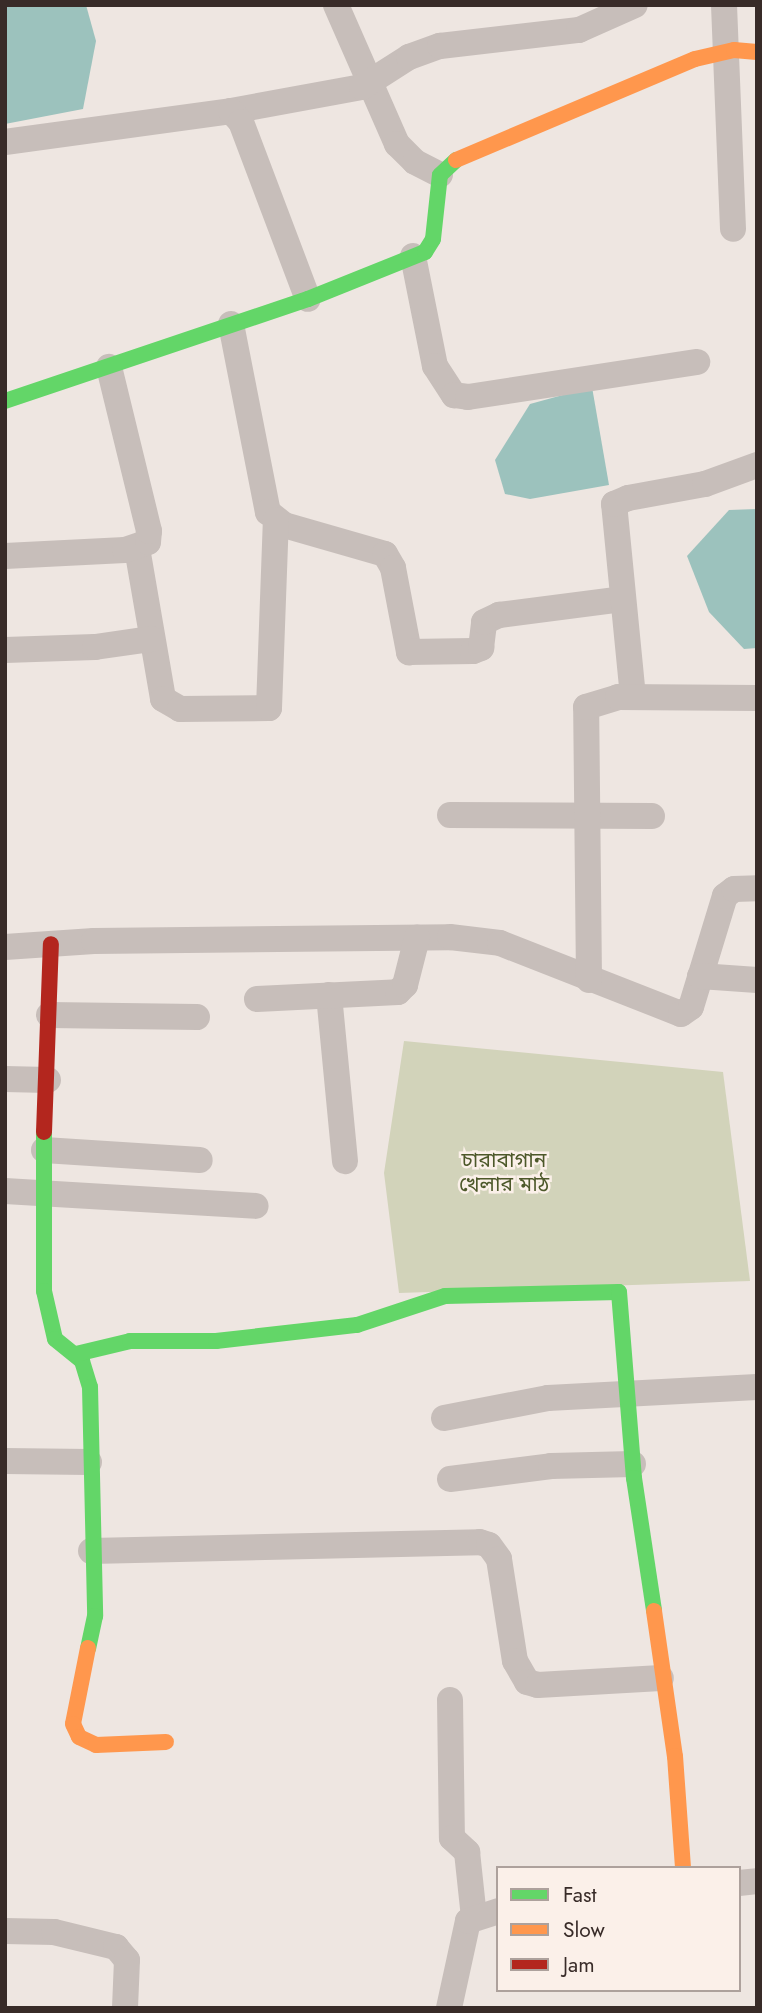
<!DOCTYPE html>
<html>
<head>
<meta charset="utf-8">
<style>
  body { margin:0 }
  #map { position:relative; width:762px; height:2013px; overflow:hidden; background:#eee6e1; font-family:Jost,"Noto Sans Bengali",sans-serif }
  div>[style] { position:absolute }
  .green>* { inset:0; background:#d2d3ba }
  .water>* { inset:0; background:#9cc2bd }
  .street>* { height:26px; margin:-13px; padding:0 13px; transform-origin:13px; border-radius:13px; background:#c7beba }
  .fast>* { height:16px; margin:-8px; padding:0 8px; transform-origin:8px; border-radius:8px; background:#63d668 }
  .slow>* { height:16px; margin:-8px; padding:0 8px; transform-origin:8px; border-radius:8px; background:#ff974d }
  .jam>* { height:16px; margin:-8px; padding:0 8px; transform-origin:8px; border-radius:8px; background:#b3261e }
  span { translate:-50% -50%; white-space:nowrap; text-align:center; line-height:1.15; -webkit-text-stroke:5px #fbf0e9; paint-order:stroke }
  .park-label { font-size:21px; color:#4d582a }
  .frame { position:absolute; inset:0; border:7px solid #382b28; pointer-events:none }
  .legend { position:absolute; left:496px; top:1866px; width:245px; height:126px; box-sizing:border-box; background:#fbf0e9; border:2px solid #ada19c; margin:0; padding:9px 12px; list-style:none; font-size:21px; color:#382b28 }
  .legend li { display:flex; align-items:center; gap:14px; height:35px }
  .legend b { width:35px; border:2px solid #ada19c }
</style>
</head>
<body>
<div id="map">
  <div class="green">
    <div style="clip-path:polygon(404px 1041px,723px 1072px,750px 1281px,399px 1293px,384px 1173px)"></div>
  </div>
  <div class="water">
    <div style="clip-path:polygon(5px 5px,86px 5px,96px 41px,83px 109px,5px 124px)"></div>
    <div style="clip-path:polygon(592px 387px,609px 485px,530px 499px,505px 494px,495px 460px,530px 404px)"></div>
    <div style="clip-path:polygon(757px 509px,757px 648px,744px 649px,709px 612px,687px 556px,729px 510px)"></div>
  </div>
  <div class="street">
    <div style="left:336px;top:5px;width:152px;rotate:66.3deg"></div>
    <div style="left:397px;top:144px;width:25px;rotate:45deg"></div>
    <div style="left:415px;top:162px;width:28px;rotate:27deg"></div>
    <div style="left:724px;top:5px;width:224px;rotate:87.7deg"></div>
    <div style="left:231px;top:111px;width:133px;rotate:-10.4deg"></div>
    <div style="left:362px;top:87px;width:56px;rotate:-32.6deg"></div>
    <div style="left:409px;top:57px;width:33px;rotate:-20deg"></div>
    <div style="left:440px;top:46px;width:140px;rotate:-6.6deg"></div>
    <div style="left:579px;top:30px;width:61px;rotate:-24.1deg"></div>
    <div style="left:5px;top:142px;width:228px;rotate:-7.8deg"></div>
    <div style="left:231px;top:111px;width:15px;rotate:48deg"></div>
    <div style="left:241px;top:122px;width:189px;rotate:69.3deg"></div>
    <div style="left:413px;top:256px;width:112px;rotate:78.7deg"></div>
    <div style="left:435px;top:366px;width:35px;rotate:57deg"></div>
    <div style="left:454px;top:395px;width:14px;rotate:8deg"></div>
    <div style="left:468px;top:397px;width:232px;rotate:-8.7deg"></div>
    <div style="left:231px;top:324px;width:192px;rotate:78.9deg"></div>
    <div style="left:268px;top:512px;width:21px;rotate:39deg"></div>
    <div style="left:284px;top:525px;width:105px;rotate:16deg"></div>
    <div style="left:385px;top:554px;width:16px;rotate:60deg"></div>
    <div style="left:393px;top:568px;width:86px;rotate:79.2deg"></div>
    <div style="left:409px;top:652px;width:64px;rotate:-0.9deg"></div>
    <div style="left:473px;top:651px;width:9px;rotate:-21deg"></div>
    <div style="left:481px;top:648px;width:26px;rotate:-83deg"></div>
    <div style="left:484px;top:622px;width:17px;rotate:-25deg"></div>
    <div style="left:499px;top:615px;width:124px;rotate:-7.4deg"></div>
    <div style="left:137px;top:548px;width:153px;rotate:80.2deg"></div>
    <div style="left:163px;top:699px;width:20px;rotate:30deg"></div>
    <div style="left:180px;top:709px;width:89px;rotate:-0.6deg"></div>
    <div style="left:269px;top:708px;width:188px;rotate:-87.9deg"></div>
    <div style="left:5px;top:556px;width:120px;rotate:-2.9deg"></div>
    <div style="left:125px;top:550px;width:24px;rotate:-19deg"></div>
    <div style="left:148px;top:542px;width:11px;rotate:-85deg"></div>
    <div style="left:149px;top:531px;width:169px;rotate:-103.7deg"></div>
    <div style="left:5px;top:650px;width:90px;rotate:-1.9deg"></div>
    <div style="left:95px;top:647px;width:57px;rotate:-8.1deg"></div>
    <div style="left:633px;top:697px;width:194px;rotate:-95.6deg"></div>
    <div style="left:614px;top:504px;width:15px;rotate:-23deg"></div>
    <div style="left:628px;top:498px;width:78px;rotate:-10.3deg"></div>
    <div style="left:705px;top:484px;width:55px;rotate:-20.1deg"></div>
    <div style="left:450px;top:815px;width:202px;rotate:0.3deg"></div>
    <div style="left:5px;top:947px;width:89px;rotate:-3.9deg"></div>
    <div style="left:94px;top:941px;width:356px;rotate:-0.6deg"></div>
    <div style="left:450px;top:937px;width:50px;rotate:6.8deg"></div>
    <div style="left:500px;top:943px;width:194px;rotate:21.4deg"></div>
    <div style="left:681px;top:1014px;width:12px;rotate:-35deg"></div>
    <div style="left:691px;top:1007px;width:116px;rotate:-73deg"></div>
    <div style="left:725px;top:896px;width:11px;rotate:-38deg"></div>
    <div style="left:734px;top:889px;width:23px;rotate:-2deg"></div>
    <div style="left:700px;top:976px;width:57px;rotate:4deg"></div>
    <div style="left:589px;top:980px;width:273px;rotate:-90.6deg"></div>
    <div style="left:586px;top:707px;width:34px;rotate:-17deg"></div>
    <div style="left:618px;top:697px;width:139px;rotate:0.4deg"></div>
    <div style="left:329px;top:995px;width:167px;rotate:84.5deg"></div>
    <div style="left:257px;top:999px;width:141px;rotate:-2.8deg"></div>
    <div style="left:398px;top:992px;width:10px;rotate:-45deg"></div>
    <div style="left:405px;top:985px;width:49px;rotate:-75.7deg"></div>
    <div style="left:49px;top:1015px;width:148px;rotate:0.8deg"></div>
    <div style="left:5px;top:1079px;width:43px;rotate:1.3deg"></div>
    <div style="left:44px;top:1150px;width:156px;rotate:3.7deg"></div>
    <div style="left:5px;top:1191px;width:251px;rotate:3.4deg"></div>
    <div style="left:444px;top:1418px;width:106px;rotate:-10.9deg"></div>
    <div style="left:548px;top:1398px;width:209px;rotate:-3deg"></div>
    <div style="left:5px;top:1461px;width:84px;rotate:0.7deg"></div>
    <div style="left:450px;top:1479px;width:102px;rotate:-7.3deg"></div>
    <div style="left:551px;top:1466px;width:82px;rotate:-1.4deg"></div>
    <div style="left:91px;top:1551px;width:389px;rotate:-1.3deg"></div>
    <div style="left:480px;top:1542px;width:9px;rotate:18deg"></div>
    <div style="left:489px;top:1545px;width:17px;rotate:54deg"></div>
    <div style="left:499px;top:1559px;width:103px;rotate:81.1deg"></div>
    <div style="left:515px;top:1661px;width:24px;rotate:60deg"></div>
    <div style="left:527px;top:1682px;width:11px;rotate:15deg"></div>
    <div style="left:538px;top:1685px;width:123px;rotate:-3.3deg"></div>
    <div style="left:450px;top:1700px;width:138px;rotate:89.2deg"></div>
    <div style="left:452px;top:1838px;width:21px;rotate:43deg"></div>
    <div style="left:467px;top:1852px;width:65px;rotate:83.9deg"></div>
    <div style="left:739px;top:1883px;width:18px;rotate:-6deg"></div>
    <div style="left:5px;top:1931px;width:49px;rotate:1.2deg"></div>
    <div style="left:54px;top:1932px;width:64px;rotate:13.6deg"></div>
    <div style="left:116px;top:1947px;width:17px;rotate:50deg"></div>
    <div style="left:127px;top:1960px;width:48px;rotate:92.4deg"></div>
    <div style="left:449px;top:2008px;width:89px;rotate:-77.7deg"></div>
    <div style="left:468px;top:1921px;width:32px;rotate:-18deg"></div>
  </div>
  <div class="fast">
    <div style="left:5px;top:401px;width:320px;rotate:-18.6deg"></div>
    <div style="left:308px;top:299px;width:126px;rotate:-21.9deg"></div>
    <div style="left:425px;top:252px;width:15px;rotate:-58deg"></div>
    <div style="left:433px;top:239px;width:64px;rotate:-83.8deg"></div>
    <div style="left:440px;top:175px;width:22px;rotate:-43deg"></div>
    <div style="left:44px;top:1132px;width:159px;rotate:90deg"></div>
    <div style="left:44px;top:1291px;width:49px;rotate:77.1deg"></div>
    <div style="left:55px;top:1339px;width:35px;rotate:39deg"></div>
    <div style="left:82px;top:1361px;width:27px;rotate:73deg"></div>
    <div style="left:90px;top:1387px;width:229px;rotate:88.7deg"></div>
    <div style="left:95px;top:1616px;width:33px;rotate:102deg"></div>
    <div style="left:76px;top:1354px;width:56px;rotate:-13.5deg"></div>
    <div style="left:130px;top:1341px;width:86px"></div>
    <div style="left:216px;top:1341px;width:142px;rotate:-6.5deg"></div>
    <div style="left:357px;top:1325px;width:93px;rotate:-18.2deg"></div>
    <div style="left:445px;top:1296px;width:174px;rotate:-1.3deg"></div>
    <div style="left:619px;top:1292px;width:187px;rotate:85.4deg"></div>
    <div style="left:634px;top:1478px;width:134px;rotate:81.4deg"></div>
  </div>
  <div class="slow">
    <div style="left:456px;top:160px;width:259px;rotate:-22.9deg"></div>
    <div style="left:695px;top:59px;width:40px;rotate:-13deg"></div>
    <div style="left:734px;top:50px;width:23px;rotate:5deg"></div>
    <div style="left:654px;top:1611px;width:147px;rotate:81.8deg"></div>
    <div style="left:675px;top:1756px;width:112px;rotate:85.9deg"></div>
    <div style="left:88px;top:1648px;width:77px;rotate:101.2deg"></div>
    <div style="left:73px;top:1724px;width:14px;rotate:65deg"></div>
    <div style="left:79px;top:1737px;width:19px;rotate:25deg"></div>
    <div style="left:96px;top:1745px;width:70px;rotate:-2.5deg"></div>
  </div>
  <div class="jam">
    <div style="left:44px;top:1132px;width:188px;rotate:-87.9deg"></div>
  </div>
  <div class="park-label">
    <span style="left:504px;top:1172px">চারাবাগান<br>খেলার মাঠ</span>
  </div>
  <div class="frame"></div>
  <ul class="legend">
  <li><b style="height:9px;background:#63d668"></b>Fast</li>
  <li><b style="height:9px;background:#ff974d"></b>Slow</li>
  <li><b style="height:9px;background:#b3261e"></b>Jam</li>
  </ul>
</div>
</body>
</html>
